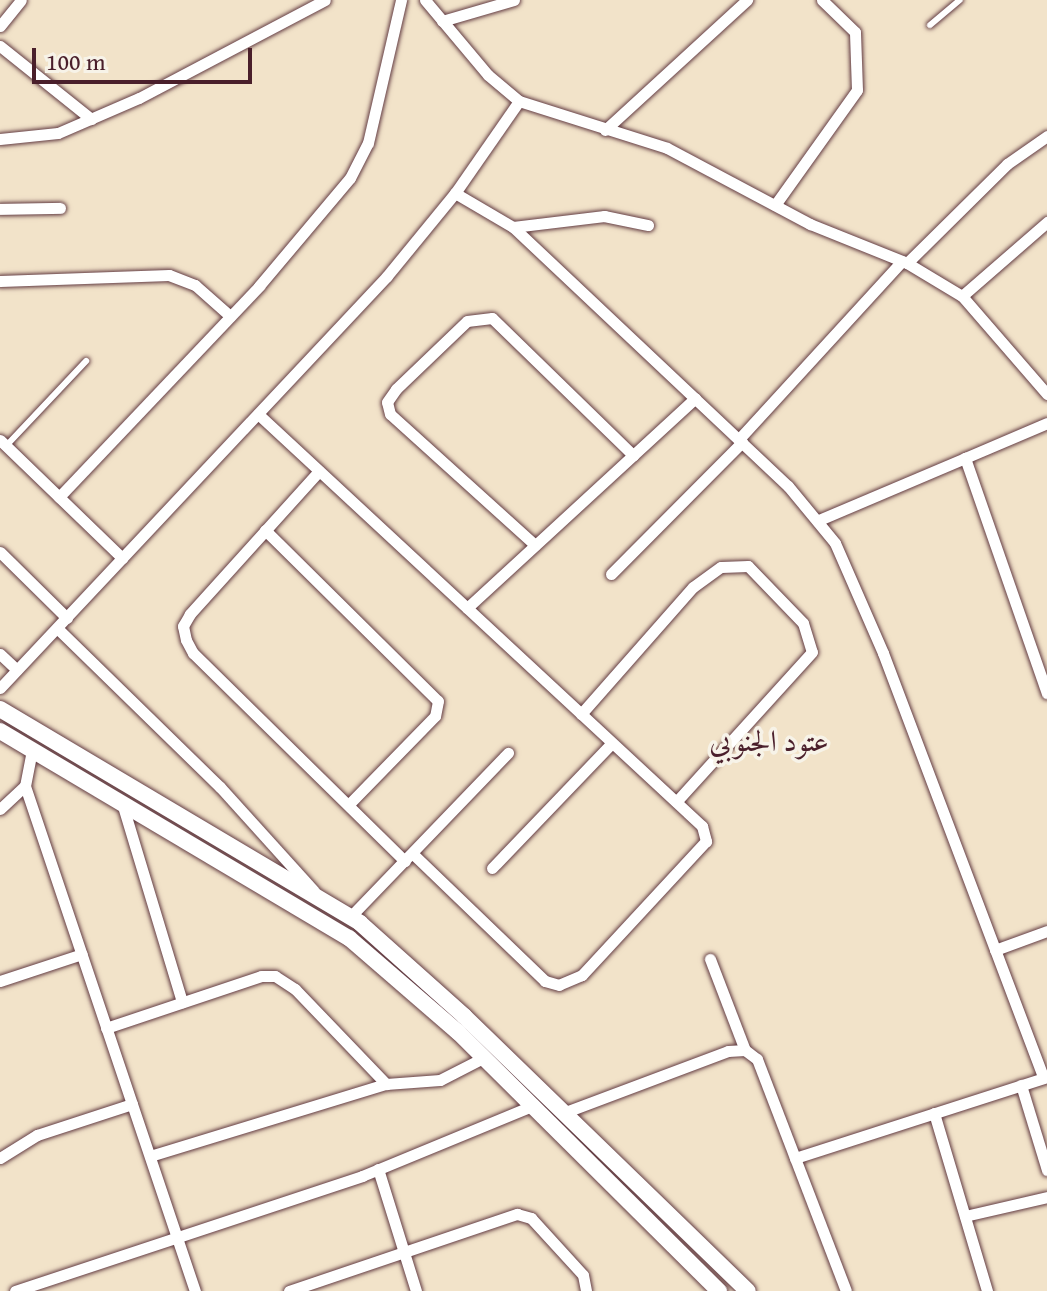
<!DOCTYPE html>
<html>
<head>
<meta charset="utf-8">
<style>
  body { margin:0 }
  #map { position:relative; width:1047px; height:1291px; overflow:hidden; background:#f2e3c9; font-family:"Gentium Book Plus",Amiri,serif }
  div>[style] { position:absolute }
  .roads { filter:drop-shadow(0 0 2px #633c43) drop-shadow(0 0 2px #633c43) }
  .lane>* { height:6px; margin:-3px; padding:0 3px; transform-origin:3px; border-radius:3px; background:#fff }
  .street>* { height:11px; margin:-5.5px; padding:0 5.5px; transform-origin:5.5px; border-radius:5.5px; background:#fff }
  .secondary>* { height:16px; margin:-8px; padding:0 8px; transform-origin:8px; border-radius:8px; background:#fff }
  span { translate:-50% -50%; white-space:nowrap; text-align:center; line-height:1.15; -webkit-text-stroke:7px #f7f3e8; paint-order:stroke }
  .neighbourhood-label { font-size:30px; color:#4a1f2b }
  .scale { position:absolute; left:32px; top:48px; width:220px; height:36px; box-sizing:border-box; border:4px solid #4a1f2b; border-top:0; padding-left:10px; font-size:24px; line-height:28px; white-space:nowrap; color:#4a1f2b; -webkit-text-stroke:6px #f7f3e8; paint-order:stroke }
</style>
</head>
<body>
<div id="map">
  <div class="roads">
    <div class="lane">
      <div style="left:930px;top:25px;width:39px;rotate:-40deg"></div>
      <div style="left:6px;top:446px;width:117px;rotate:-46.7deg"></div>
    </div>
    <div class="street">
      <div style="left:425px;top:0;width:98px;rotate:50deg"></div>
      <div style="left:488px;top:75px;width:40px;rotate:40deg"></div>
      <div style="left:519px;top:101px;width:155px;rotate:17.6deg"></div>
      <div style="left:667px;top:148px;width:162px;rotate:28deg"></div>
      <div style="left:810px;top:224px;width:105px;rotate:21.9deg"></div>
      <div style="left:907px;top:263px;width:141px;rotate:-44.7deg"></div>
      <div style="left:1007px;top:164px;width:49px;rotate:-35deg"></div>
      <div style="left:442px;top:21px;width:75px;rotate:-16.3deg"></div>
      <div style="left:0;top:26px;width:33px;rotate:-51deg"></div>
      <div style="left:0;top:46px;width:117px;rotate:38.7deg"></div>
      <div style="left:605px;top:130px;width:193px;rotate:-42.5deg"></div>
      <div style="left:0;top:139px;width:58px;rotate:-5.9deg"></div>
      <div style="left:58px;top:133px;width:88px;rotate:-23.4deg"></div>
      <div style="left:139px;top:98px;width:210px;rotate:-27.8deg"></div>
      <div style="left:455px;top:193px;width:67px;rotate:30.4deg"></div>
      <div style="left:513px;top:227px;width:378px;rotate:43.3deg"></div>
      <div style="left:788px;top:486px;width:74px;rotate:50.5deg"></div>
      <div style="left:835px;top:543px;width:120px;rotate:66.4deg"></div>
      <div style="left:883px;top:653px;width:454px;rotate:69.3deg"></div>
      <div style="left:775px;top:205px;width:141px;rotate:-54.5deg"></div>
      <div style="left:857px;top:90px;width:58px;rotate:-92deg"></div>
      <div style="left:855px;top:32px;width:46px;rotate:-135.9deg"></div>
      <div style="left:0;top:209px;width:60px;rotate:-1deg"></div>
      <div style="left:513px;top:227px;width:92px;rotate:-6.9deg"></div>
      <div style="left:604px;top:216px;width:45px;rotate:11.6deg"></div>
      <div style="left:907px;top:263px;width:64px;rotate:31deg"></div>
      <div style="left:962px;top:296px;width:130px;rotate:49.1deg"></div>
      <div style="left:0;top:281px;width:169px;rotate:-2deg"></div>
      <div style="left:169px;top:275px;width:28px;rotate:21deg"></div>
      <div style="left:195px;top:285px;width:47px;rotate:41.5deg"></div>
      <div style="left:962px;top:296px;width:113px;rotate:-41deg"></div>
      <div style="left:258px;top:414px;width:606px;rotate:42.86deg"></div>
      <div style="left:702px;top:826px;width:16px;rotate:75deg"></div>
      <div style="left:706px;top:841px;width:183px;rotate:132.8deg"></div>
      <div style="left:582px;top:975px;width:25px;rotate:157deg"></div>
      <div style="left:559px;top:985px;width:15px;rotate:-164deg"></div>
      <div style="left:545px;top:981px;width:183px;rotate:-136.1deg"></div>
      <div style="left:739px;top:439px;width:241px;rotate:-47.5deg"></div>
      <div style="left:0;top:440px;width:170px;rotate:44deg"></div>
      <div style="left:965px;top:458px;width:89px;rotate:-23.1deg"></div>
      <div style="left:319px;top:471px;width:193px;rotate:132.1deg"></div>
      <div style="left:190px;top:614px;width:14px;rotate:120deg"></div>
      <div style="left:183px;top:626px;width:14px;rotate:78deg"></div>
      <div style="left:186px;top:640px;width:15px;rotate:62deg"></div>
      <div style="left:193px;top:653px;width:297px;rotate:44.5deg"></div>
      <div style="left:59px;top:497px;width:291px;rotate:-46.5deg"></div>
      <div style="left:259px;top:286px;width:141px;rotate:-49.9deg"></div>
      <div style="left:350px;top:178px;width:39px;rotate:-63deg"></div>
      <div style="left:368px;top:143px;width:147px;rotate:-77deg"></div>
      <div style="left:819px;top:520px;width:159px;rotate:-23deg"></div>
      <div style="left:965px;top:458px;width:249px;rotate:70.8deg"></div>
      <div style="left:265px;top:530px;width:243px;rotate:44.7deg"></div>
      <div style="left:438px;top:701px;width:15px;rotate:101deg"></div>
      <div style="left:435px;top:716px;width:124px;rotate:134.3deg"></div>
      <div style="left:535px;top:545px;width:195px;rotate:-137.9deg"></div>
      <div style="left:390px;top:414px;width:12px;rotate:-104deg"></div>
      <div style="left:387px;top:402px;width:16px;rotate:-55deg"></div>
      <div style="left:396px;top:389px;width:98px;rotate:-43.8deg"></div>
      <div style="left:467px;top:321px;width:25px;rotate:-7deg"></div>
      <div style="left:492px;top:318px;width:197px;rotate:44.2deg"></div>
      <div style="left:0;top:552px;width:94px;rotate:44.6deg"></div>
      <div style="left:611px;top:574px;width:186px;rotate:-45.2deg"></div>
      <div style="left:467px;top:608px;width:310px;rotate:-42.6deg"></div>
      <div style="left:57px;top:628px;width:228px;rotate:44.3deg"></div>
      <div style="left:220px;top:787px;width:140px;rotate:47.9deg"></div>
      <div style="left:0;top:654px;width:23px;rotate:43deg"></div>
      <div style="left:0;top:688px;width:565px;rotate:-46.79deg"></div>
      <div style="left:387px;top:276px;width:107px;rotate:-50.7deg"></div>
      <div style="left:455px;top:193px;width:112px;rotate:-55.2deg"></div>
      <div style="left:581px;top:714px;width:169px;rotate:-48.6deg"></div>
      <div style="left:693px;top:587px;width:34px;rotate:-36deg"></div>
      <div style="left:721px;top:567px;width:27px;rotate:-2deg"></div>
      <div style="left:748px;top:566px;width:79px;rotate:46deg"></div>
      <div style="left:803px;top:623px;width:30px;rotate:73deg"></div>
      <div style="left:812px;top:652px;width:202px;rotate:132.2deg"></div>
      <div style="left:25px;top:786px;width:533px;rotate:71.4deg"></div>
      <div style="left:122px;top:803px;width:208px;rotate:73.2deg"></div>
      <div style="left:0;top:809px;width:34px;rotate:-43deg"></div>
      <div style="left:25px;top:786px;width:37px;rotate:-79deg"></div>
      <div style="left:492px;top:868px;width:173px;rotate:-46.2deg"></div>
      <div style="left:350px;top:917px;width:228px;rotate:-46.1deg"></div>
      <div style="left:995px;top:950px;width:55px;rotate:-20.1deg"></div>
      <div style="left:710px;top:959px;width:97px;rotate:69deg"></div>
      <div style="left:0;top:981px;width:86px;rotate:-18.2deg"></div>
      <div style="left:106px;top:1028px;width:163px;rotate:-18.5deg"></div>
      <div style="left:261px;top:976px;width:14px"></div>
      <div style="left:275px;top:976px;width:24px;rotate:33deg"></div>
      <div style="left:295px;top:989px;width:132px;rotate:46.2deg"></div>
      <div style="left:1021px;top:1085px;width:89px;rotate:73deg"></div>
      <div style="left:563px;top:1113px;width:176px;rotate:-20.6deg"></div>
      <div style="left:728px;top:1051px;width:17px;rotate:-3deg"></div>
      <div style="left:745px;top:1050px;width:15px;rotate:37deg"></div>
      <div style="left:757px;top:1059px;width:248px;rotate:69deg"></div>
      <div style="left:934px;top:1113px;width:186px;rotate:73.4deg"></div>
      <div style="left:150px;top:1156px;width:247px;rotate:-17deg"></div>
      <div style="left:386px;top:1084px;width:54px;rotate:-4.2deg"></div>
      <div style="left:440px;top:1080px;width:48px;rotate:-27.1deg"></div>
      <div style="left:0;top:1158px;width:44px;rotate:-31.9deg"></div>
      <div style="left:37px;top:1135px;width:100px;rotate:-18.1deg"></div>
      <div style="left:795px;top:1158px;width:265px;rotate:-17.8deg"></div>
      <div style="left:378px;top:1169px;width:128px;rotate:72.7deg"></div>
      <div style="left:965px;top:1216px;width:84px;rotate:-13deg"></div>
      <div style="left:15px;top:1291px;width:366px;rotate:-18.3deg"></div>
      <div style="left:362px;top:1176px;width:184px;rotate:-22.4deg"></div>
      <div style="left:289px;top:1291px;width:241px;rotate:-18.7deg"></div>
      <div style="left:517px;top:1214px;width:15px;rotate:16deg"></div>
      <div style="left:531px;top:1218px;width:77px;rotate:47.6deg"></div>
      <div style="left:583px;top:1275px;width:16px;rotate:79deg"></div>
    </div>
    <div class="secondary">
      <div style="left:0;top:709px;width:419px;rotate:30.7deg"></div>
      <div style="left:360px;top:923px;width:140px;rotate:41.8deg"></div>
      <div style="left:464px;top:1016px;width:395px;rotate:44.1deg"></div>
      <div style="left:0;top:731px;width:406px;rotate:30.7deg"></div>
      <div style="left:349px;top:938px;width:144px;rotate:40.8deg"></div>
      <div style="left:458px;top:1032px;width:368px;rotate:44.8deg"></div>
    </div>
  </div>
  <div class="neighbourhood-label">
    <span style="left:769px;top:740px">عتود الجنوبي</span>
  </div>
  <div class="scale">100 m</div>
</div>
</body>
</html>
